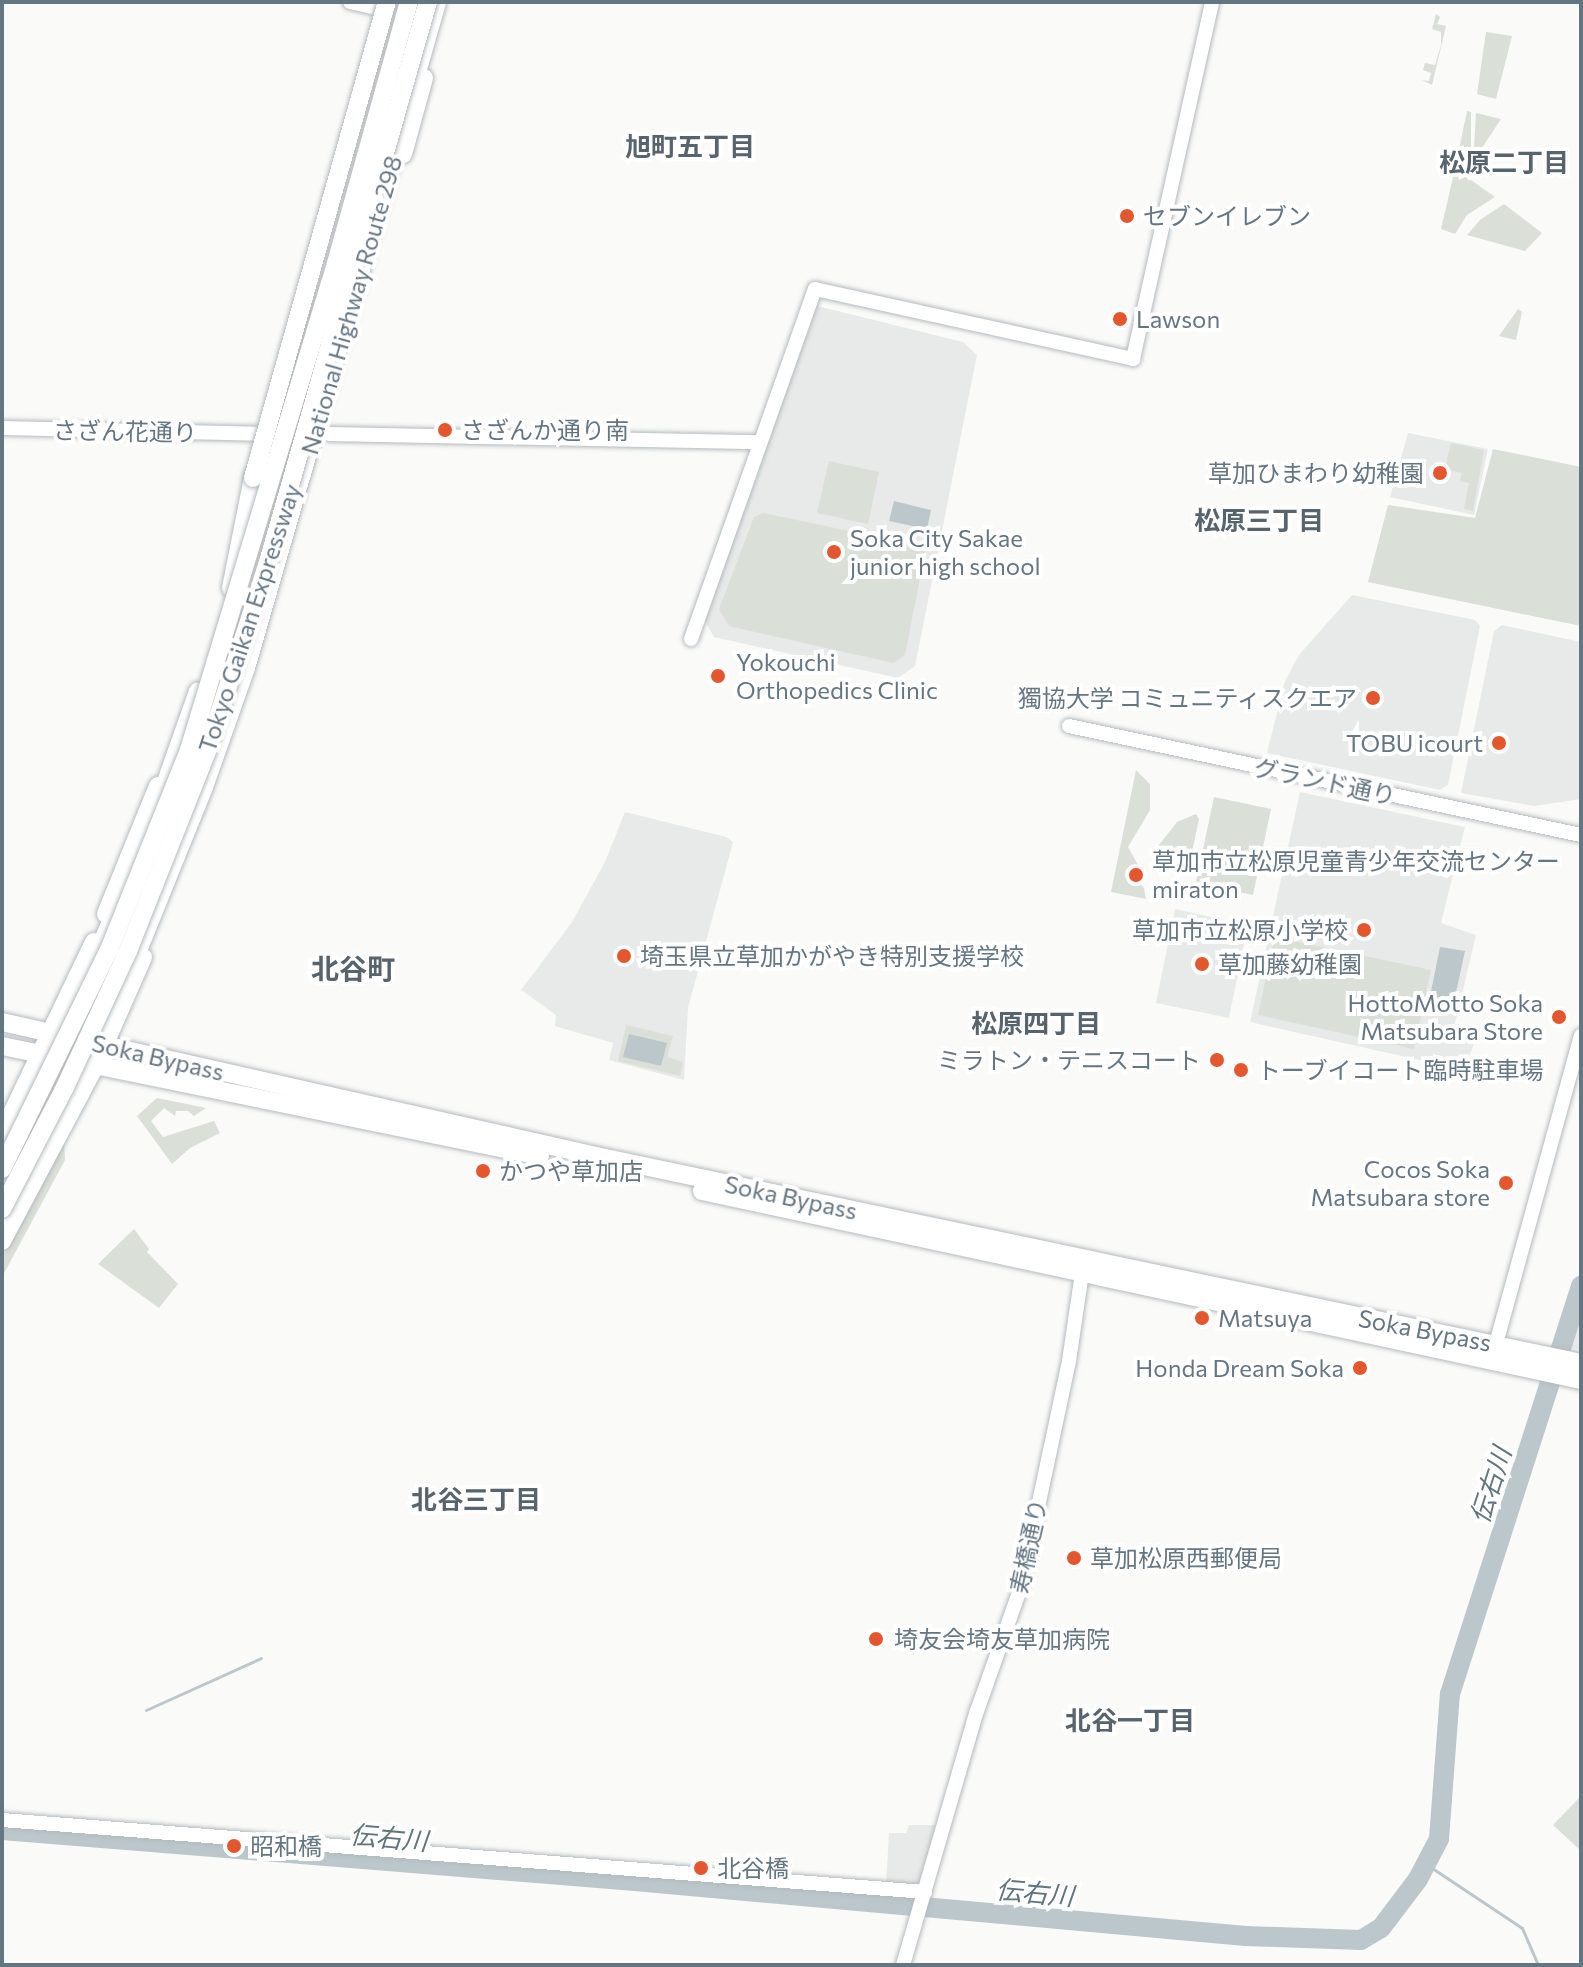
<!DOCTYPE html>
<html>
<head>
<meta charset="utf-8">
<style>
  body { margin:0 }
  #map { position:relative; width:1583px; height:1967px; overflow:hidden; background:#fafaf8; font-family:Commissioner,"Noto Sans JP",sans-serif }
  div>[style] { position:absolute }
  .built>* { inset:0; background:#e8e9e9 }
  .green>* { inset:0; background:#dadfd7 }
  .water>* { inset:0; background:#bbc7cb }
  .stream>* { height:3px; margin:-1.5px; padding:0 1.5px; transform-origin:1.5px; border-radius:1.5px; background:#bbc7cb }
  .river>* { height:20px; margin:-10px; padding:0 10px; transform-origin:10px; border-radius:10px; background:#bbc7cb }
  .roads { filter:drop-shadow(0 0 2px #b3babf) drop-shadow(0 0 2px #b3babf) }
  .secondary>* { height:14px; margin:-7px; padding:0 7px; transform-origin:7px; border-radius:7px; background:#fff }
  .highway>* { height:18px; margin:-9px; padding:0 9px; transform-origin:9px; border-radius:9px; background:#fff }
  .bridges { filter:drop-shadow(0 0 2px #b4b9bd) drop-shadow(0 0 2px #b4b9bd) }
  .highway-bridge>* { height:18px; margin:-9px; padding:0 9px; transform-origin:9px; border-radius:9px; background:#fff }
  .dots>* { width:22px; height:22px; translate:-50% -50%; box-sizing:border-box; border:4px solid #fff; border-radius:50% }
  span { translate:-50% -50%; white-space:nowrap; text-align:center; line-height:1.15; -webkit-text-stroke:8px #fff; paint-order:stroke }
  .poi-label { font-size:24px; color:#657683 }
  .left { translate:0 -50%; text-align:left }
  .right { translate:-100% -50%; text-align:right }
  .street-label { font-size:24px; color:#657683 }
  .neighbourhood-label { font-size:26px; color:#57646e; font-weight:700 }
  .water-label { font-size:26px; color:#60757c; font-style:italic }
  .quarter-label { font-size:28px; color:#57646e; font-weight:700 }
  .frame { position:absolute; inset:0; border:4px solid #657683; pointer-events:none }
</style>
</head>
<body>
<div id="map">
  <div class="built">
    <div style="clip-path:polygon(817px 306px,963px 342px,977px 355px,915px 666px,898px 678px,714px 637px,705px 621px)"></div>
    <div style="clip-path:polygon(1408px 433px,1488px 449px,1474px 515px,1390px 497px)"></div>
    <div style="clip-path:polygon(1352px 595px,1475px 620px,1480px 626px,1448px 785px,1440px 790px,1267px 753px,1285px 681px,1299px 655px)"></div>
    <div style="clip-path:polygon(1502px 625px,1581px 642px,1581px 799px,1534px 806px,1461px 793px,1494px 631px)"></div>
    <div style="clip-path:polygon(1300px 792px,1465px 827px,1441px 923px,1476px 935px,1454px 1028px,1477px 1036px,1464px 1070px,1250px 1022px)"></div>
    <div style="clip-path:polygon(625px 812px,726px 837px,733px 842px,688px 1008px,684px 1080px,609px 1060px,613px 1043px,555px 1026px,556px 1015px,521px 990px,572px 922px,605px 862px)"></div>
    <div style="clip-path:polygon(1175px 909px,1248px 925px,1229px 1018px,1156px 1003px)"></div>
    <div style="clip-path:polygon(1581px 1308px,1581px 1350px,1569px 1347px)"></div>
    <div style="clip-path:polygon(909px 1825px,940px 1825px,922px 1882px,916px 1887px,886px 1885px,889px 1833px,906px 1833px)"></div>
  </div>
  <div class="green">
    <div style="clip-path:polygon(1436px 14px,1440px 17px,1437px 24px,1446px 26px,1432px 85px,1422px 80px,1429px 81px,1431px 73px,1423px 70px,1425px 63px,1435px 65px,1441px 45px,1441px 32px,1432px 29px)"></div>
    <div style="clip-path:polygon(1486px 32px,1512px 36px,1496px 99px,1477px 94px)"></div>
    <div style="clip-path:polygon(1467px 111px,1471px 112px,1471px 156px,1461px 167px,1456px 164px)"></div>
    <div style="clip-path:polygon(1476px 113px,1501px 119px,1476px 157px,1474px 148px)"></div>
    <div style="clip-path:polygon(1455px 169px,1495px 197px,1467px 215px,1455px 234px,1441px 229px)"></div>
    <div style="clip-path:polygon(1504px 204px,1542px 233px,1525px 251px,1467px 235px,1480px 220px)"></div>
    <div style="clip-path:polygon(1518px 309px,1522px 312px,1516px 340px,1499px 336px)"></div>
    <div style="clip-path:polygon(1451px 443px,1484px 450px,1473px 511px,1464px 509px,1469px 483px,1460px 481px,1462px 473px,1445px 469px)"></div>
    <div style="clip-path:polygon(1493px 449px,1581px 467px,1581px 626px,1368px 582px,1388px 505px,1475px 518px)"></div>
    <div style="clip-path:polygon(829px 461px,879px 472px,868px 524px,817px 513px)"></div>
    <div style="clip-path:polygon(763px 513px,926px 547px,905px 655px,893px 663px,729px 626px,719px 609px,754px 517px)"></div>
    <div style="clip-path:polygon(1136px 770px,1150px 784px,1150px 810px,1128px 847px,1138px 865px,1137px 880px,1144px 888px,1146px 899px,1111px 892px)"></div>
    <div style="clip-path:polygon(1214px 797px,1271px 809px,1253px 895px,1196px 883px)"></div>
    <div style="clip-path:polygon(1196px 814px,1199px 819px,1187px 876px,1179px 876px,1165px 867px,1159px 845px,1177px 822px)"></div>
    <div style="clip-path:polygon(1274px 940px,1292px 944px,1294px 941px,1431px 970px,1414px 1049px,1258px 1015px)"></div>
    <div style="clip-path:polygon(626px 1025px,673px 1036px,667px 1057px,683px 1062px,680px 1076px,618px 1061px)"></div>
    <div style="clip-path:polygon(157px 1098px,206px 1108px,194px 1116px,188px 1111px,176px 1111px,175px 1116px,164px 1108px,151px 1121px,163px 1137px,214px 1121px,220px 1133px,190px 1148px,172px 1164px,137px 1116px)"></div>
    <div style="clip-path:polygon(64px 1140px,65px 1160px,2px 1277px,2px 1257px)"></div>
    <div style="clip-path:polygon(134px 1229px,149px 1249px,147px 1252px,178px 1284px,159px 1308px,98px 1264px)"></div>
    <div style="clip-path:polygon(1581px 1796px,1581px 1851px,1553px 1825px)"></div>
  </div>
  <div class="water">
    <div style="clip-path:polygon(894px 501px,931px 510px,927px 529px,889px 521px)"></div>
    <div style="clip-path:polygon(1440px 947px,1465px 951px,1452px 1011px,1428px 1006px)"></div>
    <div style="clip-path:polygon(629px 1034px,667px 1043px,661px 1066px,623px 1057px)"></div>
  </div>
  <div class="stream">
    <div style="left:146px;top:1710px;width:126px;rotate:-24.3deg"></div>
    <div style="left:1426px;top:1864px;width:115px;rotate:33.7deg"></div>
    <div style="left:1522px;top:1928px;width:40px;rotate:66.6deg"></div>
  </div>
  <div class="river">
    <div style="left:2px;top:1830px;width:635px;rotate:4.61deg"></div>
    <div style="left:635px;top:1881px;width:613px;rotate:5.14deg"></div>
    <div style="left:1246px;top:1936px;width:115px;rotate:2deg"></div>
    <div style="left:1361px;top:1940px;width:23px;rotate:-31deg"></div>
    <div style="left:1381px;top:1928px;width:61px;rotate:-52.9deg"></div>
    <div style="left:1418px;top:1879px;width:45px;rotate:-62.3deg"></div>
    <div style="left:1439px;top:1839px;width:145px;rotate:-85.7deg"></div>
    <div style="left:1450px;top:1694px;width:429px;rotate:-72.2deg"></div>
  </div>
  <div class="roads">
    <div class="secondary">
      <div style="left:350px;top:2px;width:44px;rotate:13.1deg"></div>
      <div style="left:2px;top:428px;width:257px;rotate:1.3deg"></div>
      <div style="left:329px;top:434px;width:431px;rotate:1.1deg"></div>
      <div style="left:691px;top:639px;width:371px;rotate:-70.5deg"></div>
      <div style="left:815px;top:289px;width:326px;rotate:12.4deg"></div>
      <div style="left:1133px;top:359px;width:366px;rotate:-77.5deg"></div>
      <div style="left:1069px;top:726px;width:523px;rotate:12.02deg"></div>
      <div style="left:1494px;top:1351px;width:327px;rotate:-74.6deg"></div>
      <div style="left:2px;top:1820px;width:926px;rotate:4.46deg"></div>
      <div style="left:903px;top:1965px;width:265px;rotate:-73.8deg"></div>
      <div style="left:977px;top:1711px;width:132px;rotate:-70.5deg"></div>
      <div style="left:1021px;top:1587px;width:231px;rotate:-78deg"></div>
      <div style="left:1069px;top:1361px;width:96px;rotate:-81.6deg"></div>
    </div>
    <div class="highway">
      <div style="left:412px;top:90px;width:91px;rotate:-74.1deg"></div>
      <div style="left:403px;top:154px;width:79px;rotate:-74.6deg"></div>
      <div style="left:302px;top:345px;width:356px;rotate:-74.2deg"></div>
      <div style="left:231px;top:588px;width:112px;rotate:-78.7deg"></div>
      <div style="left:160px;top:799px;width:114px;rotate:-70.6deg"></div>
      <div style="left:106px;top:914px;width:138px;rotate:-67.9deg"></div>
      <div style="left:96px;top:957px;width:56px;rotate:-67.1deg"></div>
      <div style="left:131px;top:968px;width:195px;rotate:-68deg"></div>
      <div style="left:204px;top:787px;width:126px;rotate:-70.6deg"></div>
      <div style="left:246px;top:668px;width:553px;rotate:-73.93deg"></div>
      <div style="left:2px;top:1022px;width:609px;rotate:12.71deg"></div>
      <div style="left:596px;top:1156px;width:1007px;rotate:11.87deg"></div>
      <div style="left:2px;top:1046px;width:549px;rotate:11.56deg"></div>
      <div style="left:2px;top:1134px;width:213px;rotate:-64.4deg"></div>
      <div style="left:702px;top:1191px;width:899px;rotate:12.13deg"></div>
      <div style="left:2px;top:1241px;width:198px;rotate:-62deg"></div>
      <div style="left:95px;top:1066px;width:119px;rotate:-66.2deg"></div>
    </div>
  </div>
  <div class="bridges">
    <div class="highway-bridge">
      <div style="left:253px;top:478px;width:495px;rotate:-74.3deg"></div>
      <div style="left:2px;top:1169px;width:244px;rotate:-64deg"></div>
      <div style="left:109px;top:950px;width:215px;rotate:-68.2deg"></div>
      <div style="left:189px;top:750px;width:490px;rotate:-73.2deg"></div>
      <div style="left:331px;top:281px;width:290px;rotate:-74.4deg"></div>
      <div style="left:2px;top:1209px;width:137px;rotate:-62.7deg"></div>
      <div style="left:65px;top:1087px;width:150px;rotate:-65.1deg"></div>
      <div style="left:128px;top:951px;width:215px;rotate:-68.4deg"></div>
      <div style="left:207px;top:751px;width:202px;rotate:-72.1deg"></div>
      <div style="left:269px;top:559px;width:579px;rotate:-74.07deg"></div>
    </div>
  </div>
  <div class="dots">
    <div style="left:1127px;top:216px;background:#e4572e"></div>
    <div style="left:1120px;top:319px;background:#e4572e"></div>
    <div style="left:445px;top:430px;background:#e4572e"></div>
    <div style="left:1440px;top:473px;background:#e4572e"></div>
    <div style="left:834px;top:552px;background:#e4572e"></div>
    <div style="left:718px;top:676px;background:#e4572e"></div>
    <div style="left:1373px;top:698px;background:#e4572e"></div>
    <div style="left:1499px;top:743px;background:#e4572e"></div>
    <div style="left:1136px;top:875px;background:#e4572e"></div>
    <div style="left:1364px;top:930px;background:#e4572e"></div>
    <div style="left:624px;top:956px;background:#e4572e"></div>
    <div style="left:1202px;top:964px;background:#e4572e"></div>
    <div style="left:1559px;top:1017px;background:#e4572e"></div>
    <div style="left:1217px;top:1060px;background:#e4572e"></div>
    <div style="left:1241px;top:1070px;background:#e4572e"></div>
    <div style="left:483px;top:1171px;background:#e4572e"></div>
    <div style="left:1506px;top:1183px;background:#e4572e"></div>
    <div style="left:1202px;top:1318px;background:#e4572e"></div>
    <div style="left:1360px;top:1368px;background:#e4572e"></div>
    <div style="left:1074px;top:1558px;background:#e4572e"></div>
    <div style="left:876px;top:1639px;background:#e4572e"></div>
    <div style="left:234px;top:1846px;background:#e4572e"></div>
    <div style="left:701px;top:1868px;background:#e4572e"></div>
  </div>
  <div class="poi-label">
    <span class="left" style="left:1143px;top:216px">セブンイレブン</span>
    <span class="left" style="left:1136px;top:319px">Lawson</span>
    <span class="left" style="left:461px;top:430px">さざんか通り南</span>
    <span class="right" style="left:1424px;top:473px">草加ひまわり幼稚園</span>
    <span class="left" style="left:850px;top:552px">Soka City Sakae<br>junior high school</span>
    <span class="left" style="left:736px;top:676px">Yokouchi<br>Orthopedics Clinic</span>
    <span class="right" style="left:1357px;top:698px">獨協大学 コミュニティスクエア</span>
    <span class="right" style="left:1483px;top:743px">TOBU icourt</span>
    <span class="left" style="left:1152px;top:875px">草加市立松原児童青少年交流センター<br>miraton</span>
    <span class="right" style="left:1348px;top:930px">草加市立松原小学校</span>
    <span class="left" style="left:640px;top:956px">埼玉県立草加かがやき特別支援学校</span>
    <span class="left" style="left:1218px;top:964px">草加藤幼稚園</span>
    <span class="right" style="left:1543px;top:1017px">HottoMotto Soka<br>Matsubara Store</span>
    <span class="right" style="left:1201px;top:1060px">ミラトン・テニスコート</span>
    <span class="left" style="left:1257px;top:1070px">トーブイコート臨時駐車場</span>
    <span class="right" style="left:1490px;top:1183px">Cocos Soka<br>Matsubara store</span>
    <span class="left" style="left:499px;top:1171px">かつや草加店</span>
    <span class="left" style="left:1218px;top:1318px">Matsuya</span>
    <span class="right" style="left:1344px;top:1368px">Honda Dream Soka</span>
    <span class="left" style="left:1090px;top:1558px">草加松原西郵便局</span>
    <span class="left" style="left:894px;top:1639px">埼友会埼友草加病院</span>
    <span class="left" style="left:250px;top:1846px">昭和橋</span>
    <span class="left" style="left:717px;top:1868px">北谷橋</span>
  </div>
  <div class="street-label">
    <span style="left:351px;top:305px;rotate:-74deg">National Highway Route 298</span>
    <span style="left:125px;top:431px;rotate:1deg">さざん花通り</span>
    <span style="left:249px;top:618px;rotate:-72deg">Tokyo Gaikan Expressway</span>
    <span style="left:1325px;top:781px;rotate:12deg">グランド通り</span>
    <span style="left:158px;top:1057px;rotate:13deg">Soka Bypass</span>
    <span style="left:791px;top:1197px;rotate:12deg">Soka Bypass</span>
    <span style="left:1425px;top:1330px;rotate:11deg">Soka Bypass</span>
    <span style="left:1028px;top:1546px;rotate:-78deg">寿橋通り</span>
  </div>
  <div class="neighbourhood-label">
    <span style="left:690px;top:146px">旭町五丁目</span>
    <span style="left:1504px;top:162px">松原二丁目</span>
    <span style="left:1259px;top:520px">松原三丁目</span>
    <span style="left:1036px;top:1023px">松原四丁目</span>
    <span style="left:476px;top:1499px">北谷三丁目</span>
    <span style="left:1130px;top:1720px">北谷一丁目</span>
  </div>
  <div class="water-label">
    <span style="left:1490px;top:1485px;rotate:-72deg">伝右川</span>
    <span style="left:389px;top:1837px;rotate:5deg">伝右川</span>
    <span style="left:1035px;top:1892px;rotate:5deg">伝右川</span>
  </div>
  <div class="quarter-label">
    <span style="left:353px;top:968px">北谷町</span>
  </div>
  <div class="frame"></div>
</div>
</body>
</html>
